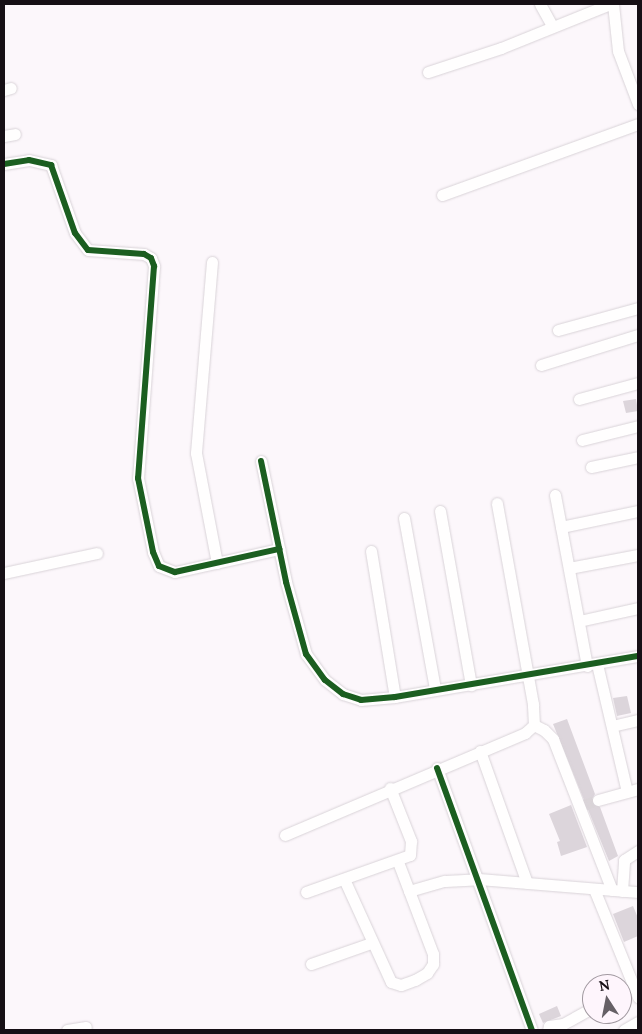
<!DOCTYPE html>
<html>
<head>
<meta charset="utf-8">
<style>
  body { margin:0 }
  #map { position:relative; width:642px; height:1034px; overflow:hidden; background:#fcf7fb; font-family:Lora,serif }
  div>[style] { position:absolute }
  .building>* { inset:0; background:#dcd5db }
  .minor-tunnel>* { height:11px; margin-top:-5.5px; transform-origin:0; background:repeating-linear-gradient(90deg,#dad4d8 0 11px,transparent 0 16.5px) }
  .roads { filter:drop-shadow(0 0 1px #d9d3d8) drop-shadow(0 0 1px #d9d3d8) }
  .minor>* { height:11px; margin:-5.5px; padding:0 5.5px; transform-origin:5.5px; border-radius:5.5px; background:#fffefe }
  .cycleway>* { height:6px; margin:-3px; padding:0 3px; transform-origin:3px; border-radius:3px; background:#1b5e20 }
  span { translate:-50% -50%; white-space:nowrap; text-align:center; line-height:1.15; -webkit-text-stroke:4px #fef5fc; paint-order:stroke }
  .frame { position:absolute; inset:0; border:5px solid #160f15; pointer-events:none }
  .north { position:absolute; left:582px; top:974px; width:50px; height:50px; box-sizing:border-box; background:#fef5fc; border:1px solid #a199a0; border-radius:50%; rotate:349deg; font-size:14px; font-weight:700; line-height:20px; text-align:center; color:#160f15 }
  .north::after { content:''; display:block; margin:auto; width:18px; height:22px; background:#666066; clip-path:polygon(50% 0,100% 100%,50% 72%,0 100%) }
</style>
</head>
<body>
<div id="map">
  <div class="building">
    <div style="clip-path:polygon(636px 399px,638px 411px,626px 413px,623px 401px)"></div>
    <div style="clip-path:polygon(627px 696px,631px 713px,617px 716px,613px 698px)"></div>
    <div style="clip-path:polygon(567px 719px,595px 794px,591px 802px,600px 807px,618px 856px,609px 861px,553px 724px)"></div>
    <div style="clip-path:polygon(571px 805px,587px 847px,561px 856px,557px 842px,560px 841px,549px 814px)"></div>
    <div style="clip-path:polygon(633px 906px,638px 918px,638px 936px,624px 942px,613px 914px)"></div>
    <div style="clip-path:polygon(557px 1006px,561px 1016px,543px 1023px,539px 1014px)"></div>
  </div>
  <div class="minor-tunnel">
    <div style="left:583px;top:805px;width:16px;rotate:-18deg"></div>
  </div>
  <div class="roads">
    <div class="minor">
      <div style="left:540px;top:4px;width:25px;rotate:61deg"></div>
      <div style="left:613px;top:4px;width:47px;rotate:83.9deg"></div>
      <div style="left:618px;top:51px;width:57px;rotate:69.3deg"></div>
      <div style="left:428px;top:72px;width:77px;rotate:-18.2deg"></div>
      <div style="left:501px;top:48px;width:118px;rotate:-22deg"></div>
      <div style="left:4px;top:90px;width:7px;rotate:-16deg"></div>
      <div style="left:4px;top:136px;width:11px;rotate:-10deg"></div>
      <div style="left:4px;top:164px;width:25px;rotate:-9deg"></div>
      <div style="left:29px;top:160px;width:23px;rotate:13deg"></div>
      <div style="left:51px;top:165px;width:72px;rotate:70.6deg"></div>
      <div style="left:75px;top:233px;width:21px;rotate:53deg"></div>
      <div style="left:88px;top:250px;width:56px;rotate:4.1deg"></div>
      <div style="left:144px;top:254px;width:8px;rotate:30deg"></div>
      <div style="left:151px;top:258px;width:9px;rotate:69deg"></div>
      <div style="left:154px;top:266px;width:213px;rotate:94.3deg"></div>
      <div style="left:138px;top:478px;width:76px;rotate:78.5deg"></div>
      <div style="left:153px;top:552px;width:15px;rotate:67deg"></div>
      <div style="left:159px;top:566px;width:17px;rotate:21deg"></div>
      <div style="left:175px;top:572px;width:107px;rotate:-12.5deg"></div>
      <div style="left:442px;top:195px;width:208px;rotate:-19.9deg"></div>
      <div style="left:212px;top:262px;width:192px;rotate:94.8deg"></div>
      <div style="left:196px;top:453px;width:112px;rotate:79.2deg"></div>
      <div style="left:558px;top:330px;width:83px;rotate:-15.4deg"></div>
      <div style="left:541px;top:365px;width:102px;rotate:-17.2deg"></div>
      <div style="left:579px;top:399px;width:61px;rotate:-15.2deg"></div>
      <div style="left:582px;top:440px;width:58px;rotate:-14deg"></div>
      <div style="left:261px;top:461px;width:124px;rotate:78.3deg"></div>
      <div style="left:286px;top:582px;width:75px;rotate:74.5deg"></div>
      <div style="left:306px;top:654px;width:32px;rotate:54deg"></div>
      <div style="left:325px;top:680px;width:23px;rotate:38deg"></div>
      <div style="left:343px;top:694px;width:19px;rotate:18deg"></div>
      <div style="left:361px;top:700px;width:34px;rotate:-5deg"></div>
      <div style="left:395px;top:697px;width:246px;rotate:-9.6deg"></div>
      <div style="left:591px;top:467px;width:48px;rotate:-12deg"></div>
      <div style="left:555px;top:495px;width:174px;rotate:79.4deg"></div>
      <div style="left:440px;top:511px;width:177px;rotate:79.9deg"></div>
      <div style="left:404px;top:518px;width:174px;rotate:79.7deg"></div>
      <div style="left:561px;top:527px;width:79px;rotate:-11.7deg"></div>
      <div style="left:371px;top:551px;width:148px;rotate:80.7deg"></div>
      <div style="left:569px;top:568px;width:70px;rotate:-10.7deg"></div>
      <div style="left:4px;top:573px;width:95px;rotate:-12.1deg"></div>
      <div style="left:579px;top:621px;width:60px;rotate:-12.4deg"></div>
      <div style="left:597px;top:664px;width:131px;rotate:76.8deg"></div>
      <div style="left:534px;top:725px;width:11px;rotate:27deg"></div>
      <div style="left:544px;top:730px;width:13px;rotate:45deg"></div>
      <div style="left:553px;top:739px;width:162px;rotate:68.7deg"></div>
      <div style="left:612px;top:726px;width:27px;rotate:-13deg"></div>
      <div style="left:480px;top:751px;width:140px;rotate:70.4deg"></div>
      <div style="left:437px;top:768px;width:279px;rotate:70.1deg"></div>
      <div style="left:598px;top:800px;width:41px;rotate:-15.4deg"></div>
      <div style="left:285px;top:835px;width:261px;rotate:-23deg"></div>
      <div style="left:525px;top:733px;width:12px;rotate:-42deg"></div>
      <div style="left:534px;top:725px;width:21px;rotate:-93deg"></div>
      <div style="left:533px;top:704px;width:204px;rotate:-100.2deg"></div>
      <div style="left:344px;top:879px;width:113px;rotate:65.5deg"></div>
      <div style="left:391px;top:982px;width:10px;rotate:17deg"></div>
      <div style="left:401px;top:985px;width:15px;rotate:-20deg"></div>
      <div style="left:415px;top:980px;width:14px;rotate:-30deg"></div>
      <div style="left:427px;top:973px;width:11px;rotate:-56deg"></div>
      <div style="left:433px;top:964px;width:10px;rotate:-90deg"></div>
      <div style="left:433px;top:954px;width:98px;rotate:-110.8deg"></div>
      <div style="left:594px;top:889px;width:117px;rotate:67.8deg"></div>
      <div style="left:409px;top:891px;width:37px;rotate:-16deg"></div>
      <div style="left:445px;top:881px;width:34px;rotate:-3deg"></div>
      <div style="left:479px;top:879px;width:160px;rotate:4.7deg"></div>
      <div style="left:622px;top:891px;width:31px;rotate:-86deg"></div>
      <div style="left:624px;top:860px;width:17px;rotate:-33deg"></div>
      <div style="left:306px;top:892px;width:110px;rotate:-19.6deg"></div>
      <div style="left:410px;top:855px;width:14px;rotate:-86deg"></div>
      <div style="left:411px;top:841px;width:57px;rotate:-111.6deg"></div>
      <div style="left:311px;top:964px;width:64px;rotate:-19.3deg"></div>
      <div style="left:622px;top:992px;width:13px;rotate:-32deg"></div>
      <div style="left:67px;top:1030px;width:19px;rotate:-9deg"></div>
      <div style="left:548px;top:1030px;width:4px;rotate:-76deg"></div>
      <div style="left:549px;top:1026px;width:14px;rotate:-8deg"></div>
      <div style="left:563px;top:1024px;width:33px;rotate:-29deg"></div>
      <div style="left:624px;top:1030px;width:16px;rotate:-30deg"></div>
    </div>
  </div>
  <div class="cycleway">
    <div style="left:4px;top:164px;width:25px;rotate:-9deg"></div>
    <div style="left:29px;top:160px;width:23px;rotate:13deg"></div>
    <div style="left:51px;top:165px;width:72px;rotate:70.6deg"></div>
    <div style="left:75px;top:233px;width:21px;rotate:53deg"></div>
    <div style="left:88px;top:250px;width:56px;rotate:4.1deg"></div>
    <div style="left:144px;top:254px;width:8px;rotate:30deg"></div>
    <div style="left:151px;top:258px;width:9px;rotate:69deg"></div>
    <div style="left:154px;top:266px;width:213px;rotate:94.3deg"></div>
    <div style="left:138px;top:478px;width:76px;rotate:78.5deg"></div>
    <div style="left:153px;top:552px;width:15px;rotate:67deg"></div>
    <div style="left:159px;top:566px;width:17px;rotate:21deg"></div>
    <div style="left:175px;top:572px;width:107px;rotate:-12.5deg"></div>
    <div style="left:261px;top:461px;width:124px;rotate:78.3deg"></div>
    <div style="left:286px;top:582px;width:75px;rotate:74.5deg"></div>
    <div style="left:306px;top:654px;width:32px;rotate:54deg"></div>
    <div style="left:325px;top:680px;width:23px;rotate:38deg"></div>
    <div style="left:343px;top:694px;width:19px;rotate:18deg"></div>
    <div style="left:361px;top:700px;width:34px;rotate:-5deg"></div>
    <div style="left:395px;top:697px;width:246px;rotate:-9.6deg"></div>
    <div style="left:437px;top:768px;width:279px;rotate:70.1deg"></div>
  </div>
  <div class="frame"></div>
  <div class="north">N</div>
</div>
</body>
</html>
